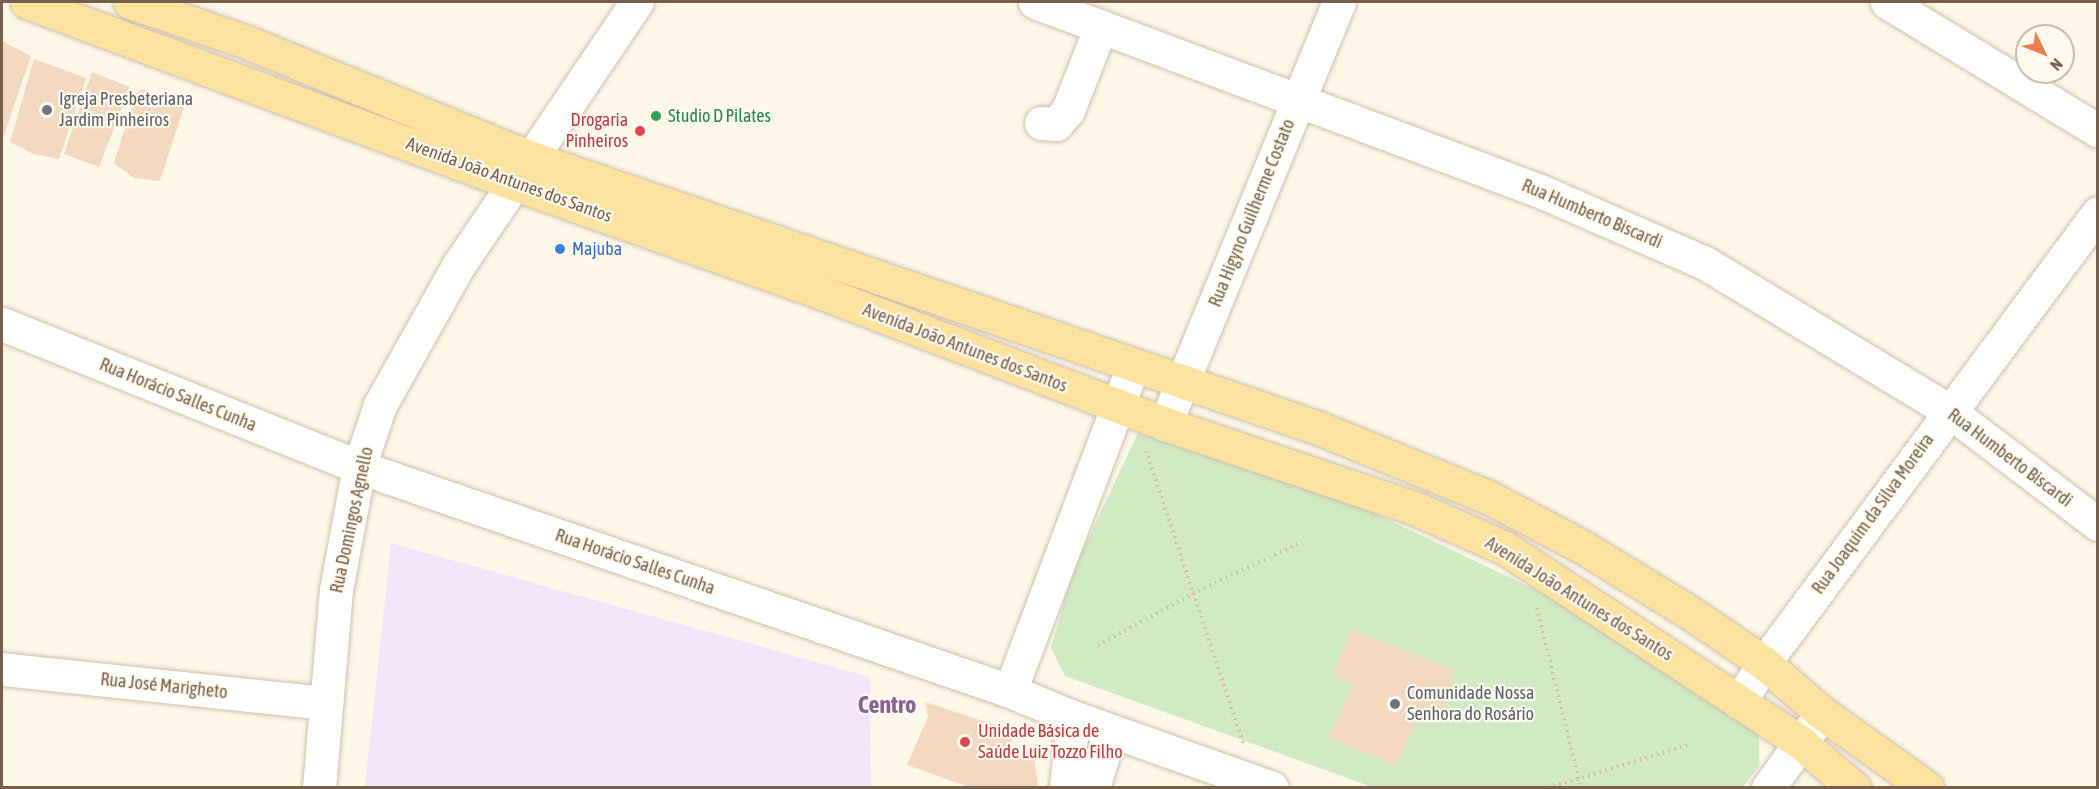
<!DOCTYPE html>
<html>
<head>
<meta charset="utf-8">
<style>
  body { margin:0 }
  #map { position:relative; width:2099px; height:789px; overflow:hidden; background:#fdf7e8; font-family:"Asap Condensed",sans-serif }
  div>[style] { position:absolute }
  .education>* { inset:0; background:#f4e4fa }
  .green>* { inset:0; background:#d1ebc5 }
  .building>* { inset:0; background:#f3d9bf }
  .path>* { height:4px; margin-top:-2px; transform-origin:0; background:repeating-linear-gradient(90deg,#d9bca1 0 1.5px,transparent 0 6px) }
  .roads { filter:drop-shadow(0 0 2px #cfc0ad) drop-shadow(0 0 2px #cfc0ad) }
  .minor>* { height:33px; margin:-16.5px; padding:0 16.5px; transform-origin:16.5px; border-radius:16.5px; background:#fff }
  .major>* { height:33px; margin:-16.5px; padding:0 16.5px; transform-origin:16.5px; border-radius:16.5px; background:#fce3a0 }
  .dots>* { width:16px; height:16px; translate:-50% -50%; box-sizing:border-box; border:3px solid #fffaef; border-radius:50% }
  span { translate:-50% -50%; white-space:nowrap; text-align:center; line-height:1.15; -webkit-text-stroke:4.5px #fffaef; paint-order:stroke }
  .worship-label { font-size:18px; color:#5b616d }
  .left { translate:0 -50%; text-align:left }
  .leisure-label { font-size:18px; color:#27864d }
  .health-label { font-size:18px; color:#be3a42 }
  .right { translate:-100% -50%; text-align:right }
  .street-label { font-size:18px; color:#785f4b }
  .shop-label { font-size:18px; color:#366cbe }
  .district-label { font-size:24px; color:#896394; font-weight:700 }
  .frame { position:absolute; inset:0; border:3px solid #785f4b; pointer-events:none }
  .north { position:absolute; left:2015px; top:24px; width:60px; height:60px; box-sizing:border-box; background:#fffaef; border:2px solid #c9bcad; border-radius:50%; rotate:133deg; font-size:16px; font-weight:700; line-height:24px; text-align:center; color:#785f4b }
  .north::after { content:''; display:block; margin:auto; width:21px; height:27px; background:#e97e4b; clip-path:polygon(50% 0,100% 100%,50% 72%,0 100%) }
</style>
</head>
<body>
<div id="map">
  <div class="education">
    <div style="clip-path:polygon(391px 543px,870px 677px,871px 787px,365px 787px)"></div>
  </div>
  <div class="green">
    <div style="clip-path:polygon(1138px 433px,1357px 505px,1601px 621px,1759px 729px,1759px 766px,1743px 787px,1372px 787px,1065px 676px,1051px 648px,1073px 571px)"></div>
  </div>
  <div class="building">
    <div style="clip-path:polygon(2px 41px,31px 56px,3px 138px,2px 138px)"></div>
    <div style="clip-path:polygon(34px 59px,86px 78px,59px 159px,33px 154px,10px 142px)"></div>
    <div style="clip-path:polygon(92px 72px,130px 87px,99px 167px,64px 154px)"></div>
    <div style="clip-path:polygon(142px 89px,184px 107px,160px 181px,134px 178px,114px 163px,136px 94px)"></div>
    <div style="clip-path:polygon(1350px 629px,1454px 670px,1452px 693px,1435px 721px,1420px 716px,1395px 766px,1328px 738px,1354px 685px,1334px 676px)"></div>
    <div style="clip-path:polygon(925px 702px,1013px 731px,1010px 748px,1034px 755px,1038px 788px,972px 788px,907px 765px,928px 717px)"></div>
  </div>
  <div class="path">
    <div style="left:1146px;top:451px;width:308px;rotate:71.6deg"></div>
    <div style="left:1537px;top:608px;width:185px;rotate:76.3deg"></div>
    <div style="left:1098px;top:645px;width:120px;rotate:-28.3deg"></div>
    <div style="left:1204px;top:588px;width:108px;rotate:-25.1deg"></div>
    <div style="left:1548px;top:788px;width:146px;rotate:-17.1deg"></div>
  </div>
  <div class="roads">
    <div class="minor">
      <div style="left:1035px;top:2px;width:539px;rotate:20.52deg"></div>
      <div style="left:1540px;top:191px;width:180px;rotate:23.6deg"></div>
      <div style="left:1705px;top:263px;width:285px;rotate:31.2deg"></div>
      <div style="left:1949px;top:411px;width:187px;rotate:37.2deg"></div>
      <div style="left:1887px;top:2px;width:247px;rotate:31.4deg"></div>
      <div style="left:1041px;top:123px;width:15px;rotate:4deg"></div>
      <div style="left:1056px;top:124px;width:18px;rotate:-49deg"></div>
      <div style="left:1068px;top:110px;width:90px;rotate:-68.6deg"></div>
      <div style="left:2px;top:324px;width:385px;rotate:21.8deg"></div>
      <div style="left:359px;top:467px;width:688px;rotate:18.99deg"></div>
      <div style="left:1010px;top:691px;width:68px;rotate:22.4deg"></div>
      <div style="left:1073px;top:717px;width:211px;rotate:19.6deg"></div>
      <div style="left:1165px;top:424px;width:456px;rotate:-67.6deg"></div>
      <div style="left:2px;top:669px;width:326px;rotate:6deg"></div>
      <div style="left:1010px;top:691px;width:347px;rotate:-69.3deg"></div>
      <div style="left:1739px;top:702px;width:46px;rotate:-57.3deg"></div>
      <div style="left:1764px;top:663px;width:560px;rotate:-53.42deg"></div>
      <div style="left:319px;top:788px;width:199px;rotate:-85.1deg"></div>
      <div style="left:336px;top:590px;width:125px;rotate:-79.4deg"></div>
      <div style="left:359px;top:467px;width:65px;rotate:-71.3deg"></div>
      <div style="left:380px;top:405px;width:159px;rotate:-60.7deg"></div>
      <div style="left:458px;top:266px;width:319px;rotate:-55.9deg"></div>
      <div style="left:1066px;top:788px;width:71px;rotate:-84.4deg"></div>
      <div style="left:1093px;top:788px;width:59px;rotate:-73.4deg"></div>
      <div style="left:1768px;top:788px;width:92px;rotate:-54.2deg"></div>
    </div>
    <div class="major">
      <div style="left:27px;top:2px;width:521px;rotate:20.45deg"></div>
      <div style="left:515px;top:184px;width:324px;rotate:19.5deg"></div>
      <div style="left:820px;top:292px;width:369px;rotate:20.9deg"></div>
      <div style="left:1165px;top:424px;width:268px;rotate:18.7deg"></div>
      <div style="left:1419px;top:510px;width:94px;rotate:23.8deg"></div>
      <div style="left:1505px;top:548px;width:353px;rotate:33.3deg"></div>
      <div style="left:1800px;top:742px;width:71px;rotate:40.4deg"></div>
      <div style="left:130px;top:2px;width:120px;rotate:18.9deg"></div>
      <div style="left:244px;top:41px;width:310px;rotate:22.2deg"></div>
      <div style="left:531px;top:158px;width:835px;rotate:18.93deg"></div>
      <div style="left:1321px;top:429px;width:183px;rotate:22.2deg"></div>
      <div style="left:1490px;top:498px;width:103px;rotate:27.8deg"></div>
      <div style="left:1581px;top:546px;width:130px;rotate:31.5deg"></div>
      <div style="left:1692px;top:614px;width:87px;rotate:34.2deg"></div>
      <div style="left:1764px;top:663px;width:77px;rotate:40.8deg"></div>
      <div style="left:1822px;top:713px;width:129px;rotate:35.5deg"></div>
    </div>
  </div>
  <div class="dots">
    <div style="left:47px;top:110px;background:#6b7280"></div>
    <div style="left:656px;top:116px;background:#2e9e5b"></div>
    <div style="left:640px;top:131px;background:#e0444e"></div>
    <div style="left:560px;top:249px;background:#3f7fe0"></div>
    <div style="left:1395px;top:704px;background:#6b7280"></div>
    <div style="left:965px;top:742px;background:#e0444e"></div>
  </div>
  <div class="worship-label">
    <span class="left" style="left:59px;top:110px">Igreja Presbeteriana<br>Jardim Pinheiros</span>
    <span class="left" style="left:1407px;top:704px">Comunidade Nossa<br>Senhora do Rosário</span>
  </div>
  <div class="leisure-label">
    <span class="left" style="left:668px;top:116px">Studio D Pilates</span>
  </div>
  <div class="health-label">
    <span class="right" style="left:628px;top:131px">Drogaria<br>Pinheiros</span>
    <span class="left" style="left:978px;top:742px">Unidade Básica de<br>Saúde Luiz Tozzo Filho</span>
  </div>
  <div class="street-label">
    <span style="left:509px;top:180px;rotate:20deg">Avenida João Antunes dos Santos</span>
    <span style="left:1252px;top:213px;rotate:-68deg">Rua Higyno Guilherme Costato</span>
    <span style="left:1592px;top:214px;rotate:23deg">Rua Humberto Biscardi</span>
    <span style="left:965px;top:348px;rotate:21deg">Avenida João Antunes dos Santos</span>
    <span style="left:178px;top:395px;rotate:22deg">Rua Horácio Salles Cunha</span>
    <span style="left:2010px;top:458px;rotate:37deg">Rua Humberto Biscardi</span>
    <span style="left:1873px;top:514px;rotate:-54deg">Rua Joaquim da Silva Moreira</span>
    <span style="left:352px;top:520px;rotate:-78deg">Rua Domingos Agnello</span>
    <span style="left:635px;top:562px;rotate:19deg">Rua Horácio Salles Cunha</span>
    <span style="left:1579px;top:599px;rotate:32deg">Avenida João Antunes dos Santos</span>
    <span style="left:164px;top:686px;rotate:6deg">Rua José Marigheto</span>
  </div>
  <div class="shop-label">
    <span class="left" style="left:572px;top:249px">Majuba</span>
  </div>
  <div class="district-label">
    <span style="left:887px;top:705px">Centro</span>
  </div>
  <div class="frame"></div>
  <div class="north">N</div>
</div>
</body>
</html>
